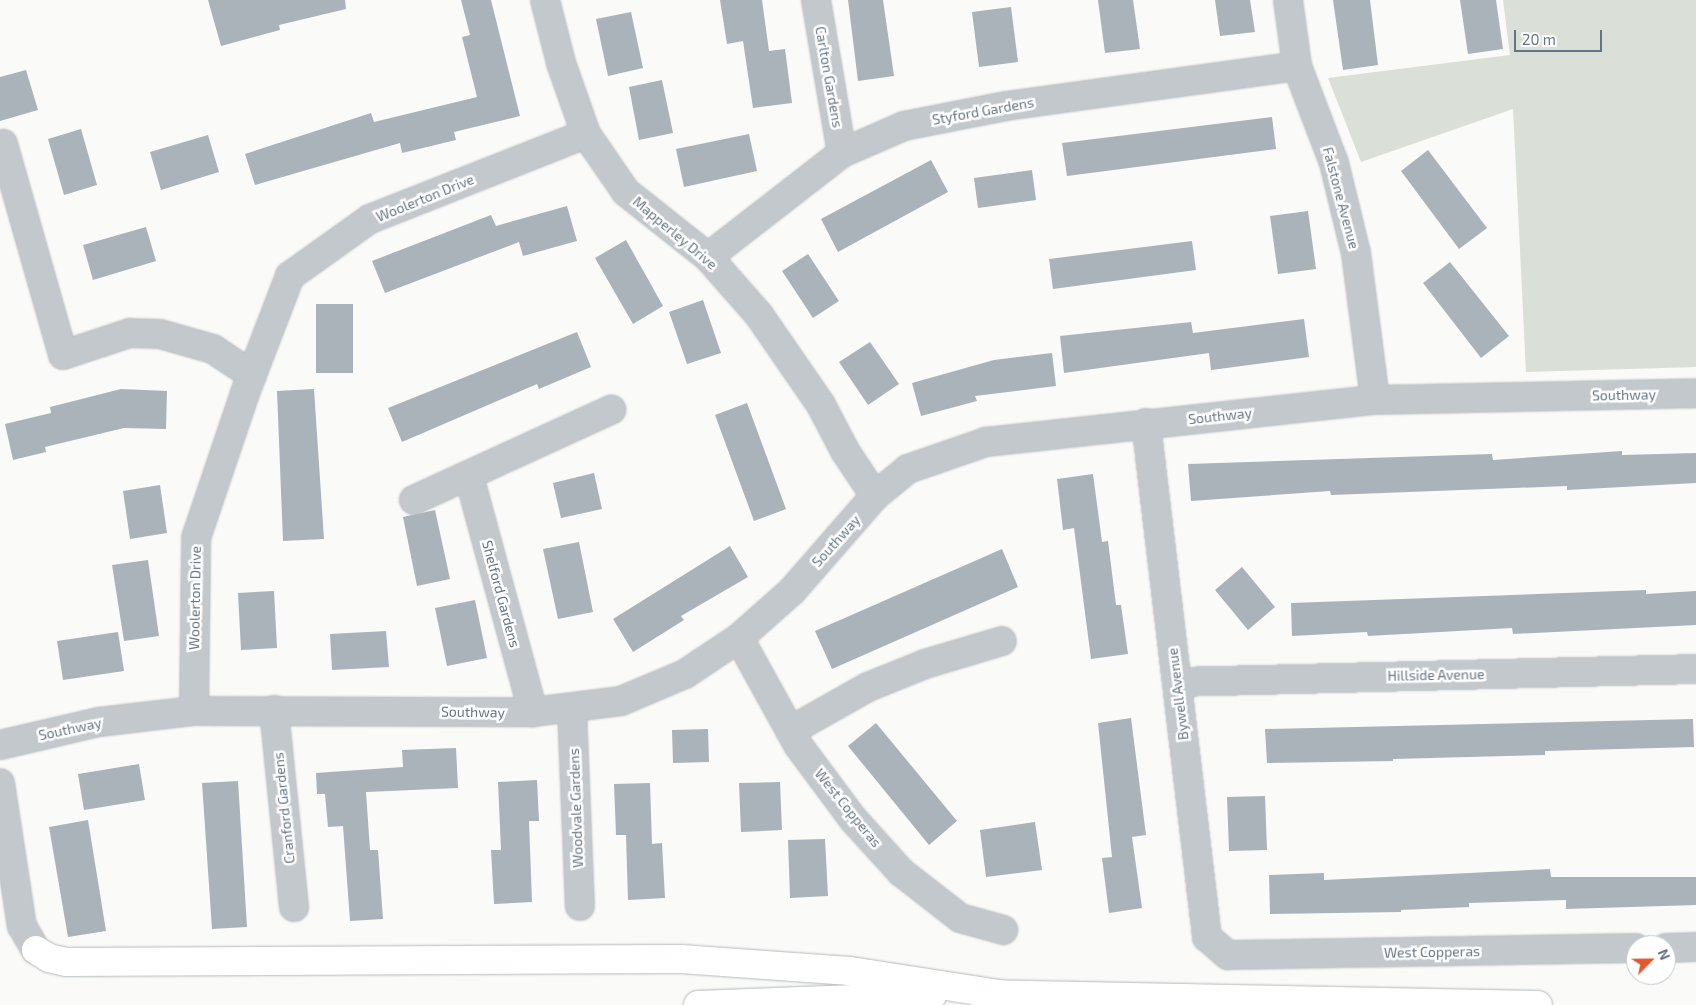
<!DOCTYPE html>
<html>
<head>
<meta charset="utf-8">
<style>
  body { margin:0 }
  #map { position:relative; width:1696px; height:1005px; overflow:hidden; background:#fafaf8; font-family:"Exo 2",sans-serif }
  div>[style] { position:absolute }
  .green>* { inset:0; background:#dadfd7 }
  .building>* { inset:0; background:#aab3b9 }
  .roads { filter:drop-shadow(0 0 1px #b4b9bd) drop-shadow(0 0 1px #b4b9bd) }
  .minor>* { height:28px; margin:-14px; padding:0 14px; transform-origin:14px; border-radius:14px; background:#c3c8cc }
  .highway>* { height:28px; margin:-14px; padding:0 14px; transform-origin:14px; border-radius:14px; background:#fff }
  span { translate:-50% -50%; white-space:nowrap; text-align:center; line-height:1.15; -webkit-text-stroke:5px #fff; paint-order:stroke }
  .street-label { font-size:14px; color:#657683 }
  .north { position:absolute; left:1626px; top:935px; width:50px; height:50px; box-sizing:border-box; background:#fff; border:1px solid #c1c8cd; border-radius:50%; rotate:67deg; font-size:14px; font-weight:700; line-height:20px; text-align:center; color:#657683 }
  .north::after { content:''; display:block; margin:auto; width:18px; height:22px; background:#e4572e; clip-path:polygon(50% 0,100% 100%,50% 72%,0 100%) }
  .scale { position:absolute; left:1514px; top:30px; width:88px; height:22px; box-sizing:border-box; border:2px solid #657683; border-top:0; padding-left:6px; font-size:15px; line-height:18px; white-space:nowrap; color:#657683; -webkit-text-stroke:4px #fff; paint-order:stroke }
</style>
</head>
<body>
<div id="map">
  <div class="green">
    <div style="clip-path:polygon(1503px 0,1696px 0,1696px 367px,1526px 372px,1513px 109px,1361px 162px,1328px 78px,1510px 55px)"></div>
  </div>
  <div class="building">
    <div style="clip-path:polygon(208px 0,345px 0,346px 9px,279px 25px,280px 30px,221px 46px)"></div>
    <div style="clip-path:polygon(461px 0,491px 0,520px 116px,454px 132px,456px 140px,402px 153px,400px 143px,255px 185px,245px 154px,371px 113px,374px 122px,477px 97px,462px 37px,470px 35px)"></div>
    <div style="clip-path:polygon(720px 0,762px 0,769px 51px,785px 49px,792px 103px,753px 108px,743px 41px,727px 44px)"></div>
    <div style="clip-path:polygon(848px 0,883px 0,894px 76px,858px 81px)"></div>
    <div style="clip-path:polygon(1098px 0,1133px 0,1140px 49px,1105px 53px)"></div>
    <div style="clip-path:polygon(1215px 0,1250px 0,1255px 32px,1220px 36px)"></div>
    <div style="clip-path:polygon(1333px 0,1370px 0,1378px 65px,1343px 70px)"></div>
    <div style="clip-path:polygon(1460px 0,1496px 0,1503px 49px,1468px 54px)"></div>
    <div style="clip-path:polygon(1011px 7px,1018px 62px,979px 67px,972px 12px)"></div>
    <div style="clip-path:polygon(631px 12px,643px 68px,608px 76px,596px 19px)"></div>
    <div style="clip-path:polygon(26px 70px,38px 110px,0 121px,0 77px)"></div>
    <div style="clip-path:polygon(662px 80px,673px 133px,639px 140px,629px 87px)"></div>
    <div style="clip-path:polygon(1272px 117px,1276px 149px,1067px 176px,1062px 143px)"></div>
    <div style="clip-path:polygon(81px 129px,97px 185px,64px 195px,48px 139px)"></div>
    <div style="clip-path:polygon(749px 134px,757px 171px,684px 187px,676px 149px)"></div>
    <div style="clip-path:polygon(208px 135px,219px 172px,161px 190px,150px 152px)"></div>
    <div style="clip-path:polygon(1428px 150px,1487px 228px,1459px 249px,1401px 171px)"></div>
    <div style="clip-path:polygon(931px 160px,948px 192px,838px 252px,821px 219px)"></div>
    <div style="clip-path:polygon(1032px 170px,1036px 200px,978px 208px,974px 178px)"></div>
    <div style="clip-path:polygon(567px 206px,577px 241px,523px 256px,519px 242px,385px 293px,372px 261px,491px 215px,496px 226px)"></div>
    <div style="clip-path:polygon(1308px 211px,1316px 269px,1278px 274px,1270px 216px)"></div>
    <div style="clip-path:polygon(146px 227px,156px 261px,93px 280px,83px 245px)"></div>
    <div style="clip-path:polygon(626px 240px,663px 306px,633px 324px,595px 258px)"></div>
    <div style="clip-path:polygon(1192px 241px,1196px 270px,1053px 289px,1049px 259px)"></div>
    <div style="clip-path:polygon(808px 254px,839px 301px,813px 318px,782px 271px)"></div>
    <div style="clip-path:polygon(1450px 262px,1509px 336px,1481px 358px,1423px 283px)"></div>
    <div style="clip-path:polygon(703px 300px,721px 353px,687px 364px,669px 312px)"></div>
    <div style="clip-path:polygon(316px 304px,353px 304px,353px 373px,316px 373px)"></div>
    <div style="clip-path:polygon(1304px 319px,1309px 357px,1211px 370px,1209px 353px,1064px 373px,1060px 336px,1191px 322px,1193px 333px)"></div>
    <div style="clip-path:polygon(577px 332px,591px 367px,539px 389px,537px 384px,402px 442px,388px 408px)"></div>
    <div style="clip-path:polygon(870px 342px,899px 384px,868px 405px,839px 362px)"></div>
    <div style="clip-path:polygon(1052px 353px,1056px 386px,975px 396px,977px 401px,921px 416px,912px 383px,994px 360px)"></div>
    <div style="clip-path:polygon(121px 389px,167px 391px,166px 429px,124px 428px,45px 447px,46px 452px,13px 460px,5px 424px,51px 413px,50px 407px)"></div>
    <div style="clip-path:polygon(314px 389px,324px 539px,283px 541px,277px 391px)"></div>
    <div style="clip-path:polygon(747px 403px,786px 509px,754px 521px,715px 415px)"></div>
    <div style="clip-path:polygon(1622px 451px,1622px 455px,1696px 453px,1696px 483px,1567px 490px,1567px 486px,1331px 495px,1330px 491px,1191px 501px,1188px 464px,1492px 454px,1493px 460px)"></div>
    <div style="clip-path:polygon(594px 473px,602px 509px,561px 518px,553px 483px)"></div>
    <div style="clip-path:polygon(1093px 474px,1102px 542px,1108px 541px,1116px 605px,1121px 605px,1128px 654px,1091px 659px,1074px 528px,1063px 530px,1057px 479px)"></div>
    <div style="clip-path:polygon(160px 485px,167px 533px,130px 539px,123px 491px)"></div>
    <div style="clip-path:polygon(435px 510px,450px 579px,417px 586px,403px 517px)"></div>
    <div style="clip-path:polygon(579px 542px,593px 612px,558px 619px,543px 549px)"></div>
    <div style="clip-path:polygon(730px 546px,748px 577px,681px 616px,684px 620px,633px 652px,613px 619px)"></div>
    <div style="clip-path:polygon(1002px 549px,1018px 587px,832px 669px,815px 631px)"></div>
    <div style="clip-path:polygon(148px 560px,159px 636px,124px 641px,112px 565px)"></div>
    <div style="clip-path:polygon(1242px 567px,1275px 607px,1248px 630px,1215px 590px)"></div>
    <div style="clip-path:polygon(1646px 590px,1646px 594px,1696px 591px,1696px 625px,1513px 634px,1512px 628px,1368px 636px,1367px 632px,1292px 636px,1291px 603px)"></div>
    <div style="clip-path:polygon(274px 591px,277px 648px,241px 650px,238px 593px)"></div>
    <div style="clip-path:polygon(475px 600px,487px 658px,447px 666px,435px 608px)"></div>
    <div style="clip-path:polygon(386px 631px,389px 667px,332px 670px,330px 634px)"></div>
    <div style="clip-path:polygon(118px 632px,124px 671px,63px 680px,57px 641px)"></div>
    <div style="clip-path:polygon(1131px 718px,1146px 835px,1132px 837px,1142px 908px,1109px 913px,1102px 858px,1112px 857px,1098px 723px)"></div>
    <div style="clip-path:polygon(1693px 719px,1694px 747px,1545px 751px,1545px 755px,1393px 759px,1393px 761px,1267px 763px,1265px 729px)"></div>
    <div style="clip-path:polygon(876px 723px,957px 821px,929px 845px,848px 746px)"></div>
    <div style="clip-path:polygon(708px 729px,709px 762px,673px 763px,672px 730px)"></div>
    <div style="clip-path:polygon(456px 748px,458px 788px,366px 792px,370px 850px,378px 850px,383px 919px,350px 921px,343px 826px,328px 827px,325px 794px,317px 794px,316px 773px,403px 767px,402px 750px)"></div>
    <div style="clip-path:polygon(139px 764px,145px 800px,84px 810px,78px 774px)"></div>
    <div style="clip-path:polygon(537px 780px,539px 821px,529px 821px,532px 902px,494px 904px,491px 850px,501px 850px,498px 782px)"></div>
    <div style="clip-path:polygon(238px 781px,247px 927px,212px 929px,202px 783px)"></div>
    <div style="clip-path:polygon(780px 782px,782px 830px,741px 832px,739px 783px)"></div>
    <div style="clip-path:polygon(650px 783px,652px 844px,662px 843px,665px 898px,628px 900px,626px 835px,616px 835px,614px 784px)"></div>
    <div style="clip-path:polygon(1265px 796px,1267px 850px,1229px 851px,1227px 797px)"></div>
    <div style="clip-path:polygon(88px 820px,106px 931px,68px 937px,49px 827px)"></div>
    <div style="clip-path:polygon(1035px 822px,1042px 870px,986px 877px,980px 830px)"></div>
    <div style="clip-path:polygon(825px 839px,828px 896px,790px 898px,788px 840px)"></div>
    <div style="clip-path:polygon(1550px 869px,1551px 877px,1696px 877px,1696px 905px,1566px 909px,1566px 900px,1469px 903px,1469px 907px,1401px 910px,1401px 912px,1270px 914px,1269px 875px,1324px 873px,1324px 880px)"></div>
  </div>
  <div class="roads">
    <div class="minor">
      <div style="left:545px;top:0;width:65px;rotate:75.7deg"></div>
      <div style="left:561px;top:63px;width:75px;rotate:70.6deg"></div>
      <div style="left:586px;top:134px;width:70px;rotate:55.4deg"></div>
      <div style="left:626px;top:192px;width:105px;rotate:38.4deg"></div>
      <div style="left:708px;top:257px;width:77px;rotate:48.7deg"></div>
      <div style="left:759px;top:315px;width:109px;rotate:55.4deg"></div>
      <div style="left:821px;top:405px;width:52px;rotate:62.4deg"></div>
      <div style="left:845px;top:451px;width:54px;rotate:56.3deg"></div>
      <div style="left:816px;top:0;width:155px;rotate:80.4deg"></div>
      <div style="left:1288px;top:0;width:67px;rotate:82.2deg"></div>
      <div style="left:1297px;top:66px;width:104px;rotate:69.1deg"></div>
      <div style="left:1334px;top:163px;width:93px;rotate:76.3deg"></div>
      <div style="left:1356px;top:253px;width:148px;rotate:82.6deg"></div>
      <div style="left:3px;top:144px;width:219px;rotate:74.1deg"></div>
      <div style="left:63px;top:355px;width:71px;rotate:-18.2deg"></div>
      <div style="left:130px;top:333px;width:30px;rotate:2deg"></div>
      <div style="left:160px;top:334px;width:55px;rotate:15.8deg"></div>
      <div style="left:213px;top:349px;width:47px;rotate:33.7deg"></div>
      <div style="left:708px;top:257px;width:170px;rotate:-37.8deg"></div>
      <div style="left:842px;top:153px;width:68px;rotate:-23.5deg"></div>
      <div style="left:904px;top:126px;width:104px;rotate:-11.1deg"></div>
      <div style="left:1006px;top:106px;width:294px;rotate:-7.8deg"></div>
      <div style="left:1146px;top:423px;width:518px;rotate:83.23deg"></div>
      <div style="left:1207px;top:937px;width:28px;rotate:41deg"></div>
      <div style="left:1228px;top:955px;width:408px;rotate:-1deg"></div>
      <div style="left:469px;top:476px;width:245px;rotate:74.8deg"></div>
      <div style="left:414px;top:500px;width:217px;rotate:-24.6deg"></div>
      <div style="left:739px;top:638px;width:122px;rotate:61.1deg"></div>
      <div style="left:798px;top:745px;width:92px;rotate:53.4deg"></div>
      <div style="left:853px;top:819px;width:72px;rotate:47.8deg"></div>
      <div style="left:901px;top:872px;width:75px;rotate:37.9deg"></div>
      <div style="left:960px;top:918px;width:45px;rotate:15.6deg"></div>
      <div style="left:1177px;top:682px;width:519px;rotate:-1.43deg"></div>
      <div style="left:572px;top:709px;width:197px;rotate:87.7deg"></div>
      <div style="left:274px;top:710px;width:198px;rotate:84.2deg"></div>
      <div style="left:194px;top:711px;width:173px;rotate:-89.3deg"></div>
      <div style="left:196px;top:538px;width:153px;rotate:-71.3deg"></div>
      <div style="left:245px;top:393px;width:125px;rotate:-69deg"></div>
      <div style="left:290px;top:276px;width:98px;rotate:-35.5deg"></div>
      <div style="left:370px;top:219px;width:232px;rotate:-21.5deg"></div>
      <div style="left:790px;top:731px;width:90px;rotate:-29.4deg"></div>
      <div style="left:868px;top:687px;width:61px;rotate:-22deg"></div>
      <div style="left:925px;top:664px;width:80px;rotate:-16.6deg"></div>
      <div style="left:0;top:745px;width:102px;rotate:-13.1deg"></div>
      <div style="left:99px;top:722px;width:96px;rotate:-6.6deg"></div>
      <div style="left:194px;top:711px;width:339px;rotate:0.2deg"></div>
      <div style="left:533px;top:712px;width:89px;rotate:-7.1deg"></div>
      <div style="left:621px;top:701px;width:69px;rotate:-22.9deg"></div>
      <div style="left:685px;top:674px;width:65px;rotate:-33.7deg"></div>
      <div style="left:739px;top:638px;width:71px;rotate:-41.6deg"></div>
      <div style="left:792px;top:591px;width:126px;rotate:-48.9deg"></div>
      <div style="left:875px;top:496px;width:43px;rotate:-39.3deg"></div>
      <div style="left:908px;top:469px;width:83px;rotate:-19.1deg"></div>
      <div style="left:986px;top:442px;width:391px;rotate:-6.2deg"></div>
      <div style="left:1375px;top:400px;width:321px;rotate:-1.2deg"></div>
      <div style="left:0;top:783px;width:145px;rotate:81.3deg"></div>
      <div style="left:22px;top:926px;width:28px;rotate:60deg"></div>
      <div style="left:1666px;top:948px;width:30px;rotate:-2deg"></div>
    </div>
    <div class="highway">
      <div style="left:36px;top:950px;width:15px;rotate:32deg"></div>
      <div style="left:49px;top:958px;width:18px;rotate:13deg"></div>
      <div style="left:67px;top:962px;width:614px;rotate:-0.28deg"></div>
      <div style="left:681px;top:959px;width:169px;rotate:4.1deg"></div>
      <div style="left:850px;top:971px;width:150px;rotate:8.8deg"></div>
      <div style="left:980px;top:994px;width:558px;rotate:1.13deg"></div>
      <div style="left:698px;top:1005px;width:234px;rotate:-2.2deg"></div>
    </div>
  </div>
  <div class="street-label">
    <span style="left:829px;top:77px;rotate:80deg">Carlton Gardens</span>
    <span style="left:983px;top:111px;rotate:-10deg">Styford Gardens</span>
    <span style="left:425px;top:198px;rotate:-22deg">Woolerton Drive</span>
    <span style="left:1341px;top:198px;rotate:75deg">Falstone Avenue</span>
    <span style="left:675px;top:233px;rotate:40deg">Mapperley Drive</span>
    <span style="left:1624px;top:395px;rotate:-1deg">Southway</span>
    <span style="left:1220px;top:416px;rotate:-6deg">Southway</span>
    <span style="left:836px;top:541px;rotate:-48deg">Southway</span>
    <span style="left:501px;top:594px;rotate:75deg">Shelford Gardens</span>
    <span style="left:195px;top:598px;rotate:-89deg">Woolerton Drive</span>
    <span style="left:1436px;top:675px;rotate:-1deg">Hillside Avenue</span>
    <span style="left:1178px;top:694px;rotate:-97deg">Bywell Avenue</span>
    <span style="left:473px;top:712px;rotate:1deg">Southway</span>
    <span style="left:70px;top:729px;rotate:-12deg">Southway</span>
    <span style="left:284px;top:808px;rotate:-96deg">Cranford Gardens</span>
    <span style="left:576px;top:808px;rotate:-92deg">Woodvale Gardens</span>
    <span style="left:848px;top:808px;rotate:51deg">West Copperas</span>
    <span style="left:1432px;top:952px;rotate:-1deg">West Copperas</span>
  </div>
  <div class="north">N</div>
  <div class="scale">20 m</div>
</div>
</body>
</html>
